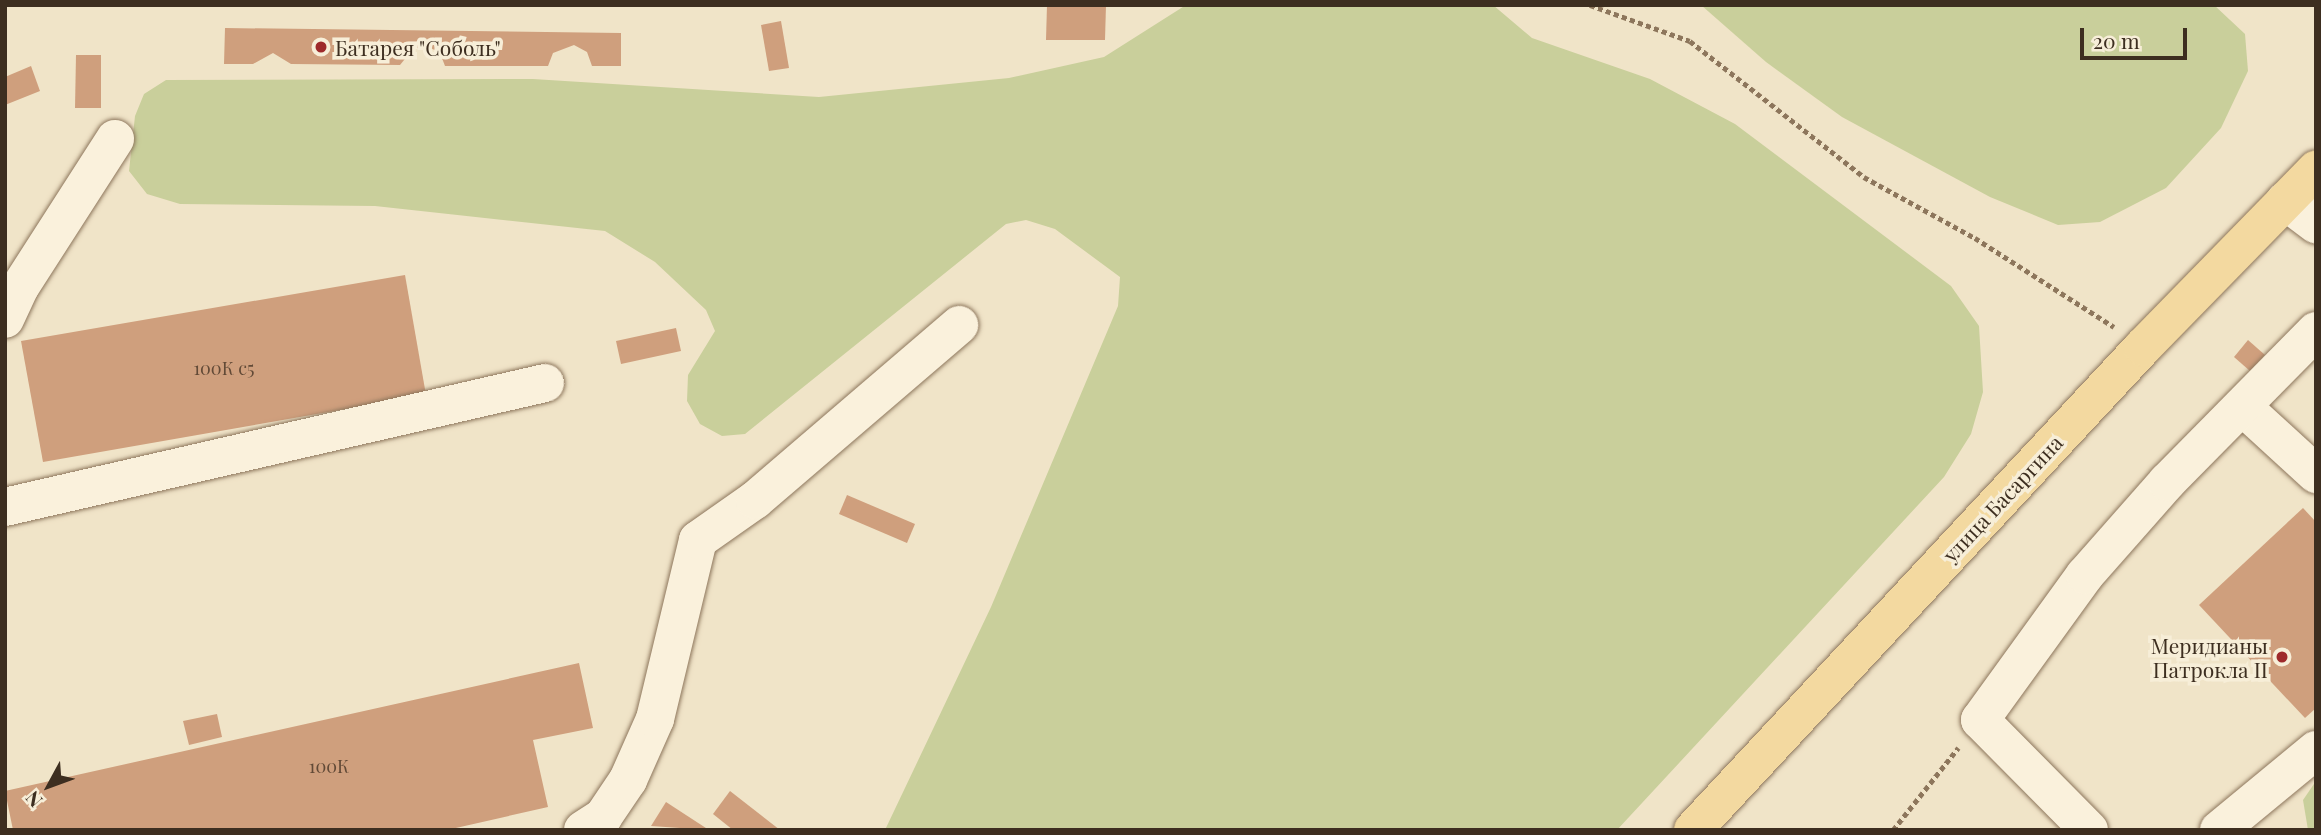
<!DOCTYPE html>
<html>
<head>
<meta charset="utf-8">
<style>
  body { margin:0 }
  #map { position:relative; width:2321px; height:835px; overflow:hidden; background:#f0e4c8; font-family:"Playfair Display",serif }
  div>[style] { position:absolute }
  .green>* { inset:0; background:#c9cf9b }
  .building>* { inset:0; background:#cf9f7d }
  .path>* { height:4.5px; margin-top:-2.25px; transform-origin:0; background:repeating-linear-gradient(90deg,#8d765c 0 5px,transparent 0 8.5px) }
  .roads { filter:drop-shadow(0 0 2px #8d765c) drop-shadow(0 0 2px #8d765c) }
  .minor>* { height:38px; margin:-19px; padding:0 19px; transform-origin:19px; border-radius:19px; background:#faf1dc }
  .major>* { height:38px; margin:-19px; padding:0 19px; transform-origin:19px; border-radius:19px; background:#f3d9a0 }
  .dots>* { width:19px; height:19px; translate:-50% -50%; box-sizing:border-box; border:4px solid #f7eed8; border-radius:50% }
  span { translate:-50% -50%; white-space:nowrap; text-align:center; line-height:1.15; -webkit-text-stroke:7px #f7eed8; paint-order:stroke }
  .number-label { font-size:18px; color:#624a37 }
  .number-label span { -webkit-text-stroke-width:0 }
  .poi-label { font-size:21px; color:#3d2e20 }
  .left { translate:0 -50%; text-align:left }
  .right { translate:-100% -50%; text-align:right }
  .street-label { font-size:21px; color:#3d2e20 }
  .frame { position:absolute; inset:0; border:7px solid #3d2e20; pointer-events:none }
  .north { position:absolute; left:14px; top:751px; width:70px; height:70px; -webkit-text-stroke:5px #f7eed8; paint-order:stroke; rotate:229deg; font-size:19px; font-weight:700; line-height:28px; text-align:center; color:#3d2e20 }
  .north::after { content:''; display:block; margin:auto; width:24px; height:32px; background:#3d2e20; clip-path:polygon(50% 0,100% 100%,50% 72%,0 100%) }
  .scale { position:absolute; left:2080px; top:28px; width:107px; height:32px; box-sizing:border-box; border:4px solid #3d2e20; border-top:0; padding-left:9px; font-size:21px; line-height:24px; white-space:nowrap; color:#3d2e20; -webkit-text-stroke:5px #f7eed8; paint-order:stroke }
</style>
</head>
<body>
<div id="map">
  <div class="green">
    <div style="clip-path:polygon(1186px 5px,1493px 5px,1532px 38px,1650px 79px,1735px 124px,1951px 286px,1979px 326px,1983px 392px,1971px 434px,1944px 477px,1617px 830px,885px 830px,991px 607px,1118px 306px,1120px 277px,1055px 229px,1026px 220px,1006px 224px,745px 434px,722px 436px,700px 424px,687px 401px,688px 375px,715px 331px,706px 310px,655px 262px,605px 231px,375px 206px,180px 204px,147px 194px,129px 171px,135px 116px,144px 94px,166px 80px,533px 79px,819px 97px,1009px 78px,1104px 57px)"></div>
    <div style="clip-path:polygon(1701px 5px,2214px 5px,2245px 34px,2248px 71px,2221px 128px,2166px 188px,2100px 222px,2058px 225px,1990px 197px,1842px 117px,1766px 62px)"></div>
    <div style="clip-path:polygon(2316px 781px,2316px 830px,2308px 830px,2303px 800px)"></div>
  </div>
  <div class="building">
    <div style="clip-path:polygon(1047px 5px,1106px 5px,1105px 40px,1046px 40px)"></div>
    <div style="clip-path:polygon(781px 21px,789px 68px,769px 71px,761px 25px)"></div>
    <div style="clip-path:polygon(225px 28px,621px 33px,621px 66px,592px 66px,587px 52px,574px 45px,553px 53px,548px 66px,445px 66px,440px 53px,427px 46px,413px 49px,400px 65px,291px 64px,273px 53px,253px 64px,224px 64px)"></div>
    <div style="clip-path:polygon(76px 55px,101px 55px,101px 108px,75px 108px)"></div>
    <div style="clip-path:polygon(31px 66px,40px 91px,5px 105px,5px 77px)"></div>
    <div style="clip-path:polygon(405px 275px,426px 395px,43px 462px,21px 341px)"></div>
    <div style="clip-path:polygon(676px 328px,681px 351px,621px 364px,616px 341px)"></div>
    <div style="clip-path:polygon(2248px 340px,2265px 355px,2250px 371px,2234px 357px)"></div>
    <div style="clip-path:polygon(847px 495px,915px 524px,907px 543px,839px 514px)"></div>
    <div style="clip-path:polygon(2303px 508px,2316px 522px,2316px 708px,2305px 718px,2199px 605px)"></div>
    <div style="clip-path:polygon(579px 663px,593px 728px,533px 740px,548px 807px,447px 830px,13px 830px,5px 791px)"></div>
    <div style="clip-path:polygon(217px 714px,222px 737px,189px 745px,183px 721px)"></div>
    <div style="clip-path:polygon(730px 791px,780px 830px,733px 830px,713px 814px)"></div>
    <div style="clip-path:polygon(666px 802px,709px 830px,651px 826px)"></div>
  </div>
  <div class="path">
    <div style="left:1590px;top:5px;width:106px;rotate:19.8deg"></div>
    <div style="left:1690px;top:41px;width:221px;rotate:38deg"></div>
    <div style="left:1864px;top:177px;width:127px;rotate:28.8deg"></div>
    <div style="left:1975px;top:238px;width:165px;rotate:32.6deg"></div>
    <div style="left:1893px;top:830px;width:105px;rotate:-51.6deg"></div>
  </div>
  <div class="roads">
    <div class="minor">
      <div style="left:2285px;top:201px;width:39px;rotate:37deg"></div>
      <div style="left:5px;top:319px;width:35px;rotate:-65deg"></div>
      <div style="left:20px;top:287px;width:176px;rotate:-57.3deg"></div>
      <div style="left:2244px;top:408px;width:98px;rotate:42.5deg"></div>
      <div style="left:5px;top:507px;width:554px;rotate:-12.93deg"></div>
      <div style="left:583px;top:830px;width:24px;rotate:-33deg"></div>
      <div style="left:603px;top:817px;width:45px;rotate:-56deg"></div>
      <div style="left:628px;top:780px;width:67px;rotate:-66.1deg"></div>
      <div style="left:655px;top:719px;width:184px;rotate:-76.5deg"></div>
      <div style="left:698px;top:540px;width:70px;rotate:-35.1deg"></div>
      <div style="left:755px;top:500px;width:269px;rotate:-40.6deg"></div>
      <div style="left:2089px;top:830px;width:155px;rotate:-134.7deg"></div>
      <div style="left:1980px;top:720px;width:179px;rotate:-54.1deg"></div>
      <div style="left:2085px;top:575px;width:124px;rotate:-48.6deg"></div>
      <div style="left:2167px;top:482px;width:212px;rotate:-45.4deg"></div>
      <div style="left:2219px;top:830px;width:126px;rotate:-39.5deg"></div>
    </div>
    <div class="major">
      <div style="left:1693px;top:830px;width:660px;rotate:-47.03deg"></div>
      <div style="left:2143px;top:347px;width:248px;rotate:-45.7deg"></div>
    </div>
  </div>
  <div class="dots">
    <div style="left:321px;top:47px;background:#9e2a2b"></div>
    <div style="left:2282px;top:657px;background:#9e2a2b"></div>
  </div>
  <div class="number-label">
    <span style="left:224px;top:368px">100К с5</span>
    <span style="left:329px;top:766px">100К</span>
  </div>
  <div class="poi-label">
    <span class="left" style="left:335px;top:47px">Батарея "Соболь"</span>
    <span class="right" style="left:2268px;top:657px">Меридианы<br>Патрокла II</span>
  </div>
  <div class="street-label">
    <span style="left:2002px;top:498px;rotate:-47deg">улица Басаргина</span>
  </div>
  <div class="frame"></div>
  <div class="north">N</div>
  <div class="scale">20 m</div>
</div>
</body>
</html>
